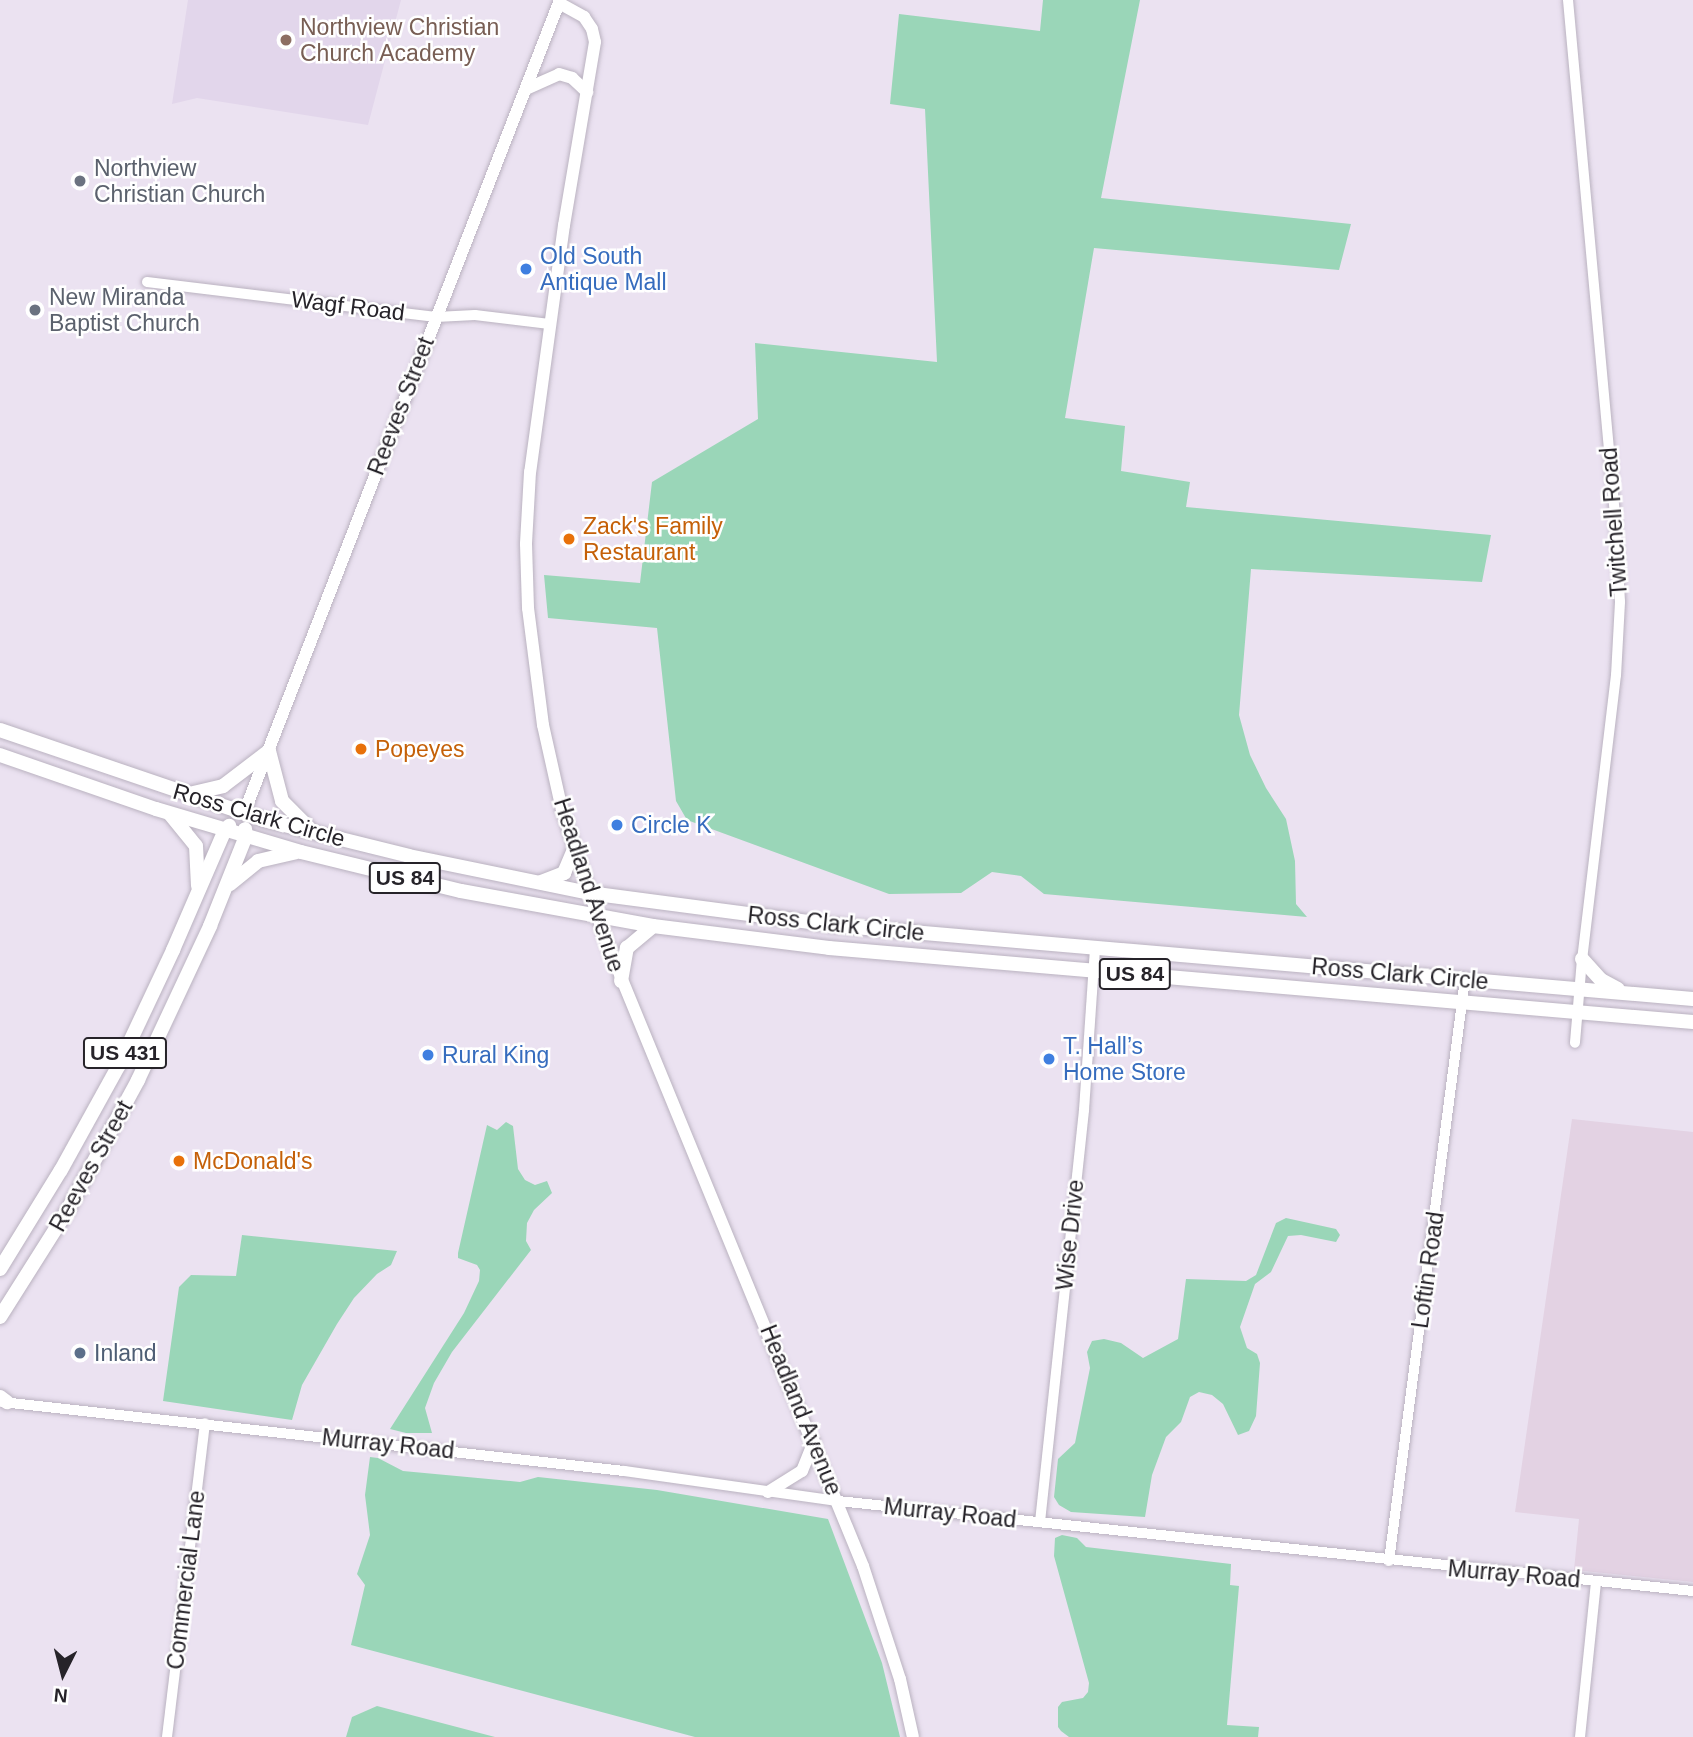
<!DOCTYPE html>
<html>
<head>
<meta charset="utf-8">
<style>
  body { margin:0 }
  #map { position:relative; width:1693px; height:1737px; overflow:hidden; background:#ebe2f1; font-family:Helvetica,sans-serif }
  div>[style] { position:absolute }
  .industrial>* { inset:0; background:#e3d2e3 }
  .built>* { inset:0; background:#e2d6eb }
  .green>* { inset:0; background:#9ad6b8 }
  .roads { filter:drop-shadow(0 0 2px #bab2c0) drop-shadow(0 0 2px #bab2c0) }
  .minor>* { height:10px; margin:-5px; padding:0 5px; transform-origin:5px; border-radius:5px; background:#fff }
  .major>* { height:12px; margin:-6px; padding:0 6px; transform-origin:6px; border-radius:6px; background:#fff }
  .highway>* { height:14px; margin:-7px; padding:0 7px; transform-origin:7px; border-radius:7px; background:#fff }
  .dots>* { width:19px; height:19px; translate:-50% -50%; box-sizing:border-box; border:4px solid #fff; border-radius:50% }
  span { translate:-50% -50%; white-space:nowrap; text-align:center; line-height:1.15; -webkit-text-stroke:5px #fff; paint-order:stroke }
  .shield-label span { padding:2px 5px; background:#fff; border:2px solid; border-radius:5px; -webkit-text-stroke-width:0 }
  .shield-label { font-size:21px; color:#262329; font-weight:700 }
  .education-label { font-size:23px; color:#785e54 }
  .left { translate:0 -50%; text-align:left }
  .worship-label { font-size:23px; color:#5b616d }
  .shop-label { font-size:23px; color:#366cbe }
  .street-label { font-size:23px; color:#262329 }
  .food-label { font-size:23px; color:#c56008 }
  .service-label { font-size:23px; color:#4e5e75 }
  .north { position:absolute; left:28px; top:1639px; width:70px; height:70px; -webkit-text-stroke:5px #fff; paint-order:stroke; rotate:186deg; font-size:19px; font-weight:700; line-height:28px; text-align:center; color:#262329 }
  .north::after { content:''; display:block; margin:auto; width:24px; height:32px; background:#262329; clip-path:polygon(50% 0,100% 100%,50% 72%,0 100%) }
</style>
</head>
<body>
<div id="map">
  <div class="industrial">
    <div style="clip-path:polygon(1572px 1119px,1693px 1132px,1693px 1582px,1574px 1570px,1579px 1519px,1515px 1512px)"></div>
  </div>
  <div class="built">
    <div style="clip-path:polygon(188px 0,401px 0,368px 125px,197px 98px,172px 104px)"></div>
  </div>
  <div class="green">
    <div style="clip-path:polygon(1043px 0,1140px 0,1101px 198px,1351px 224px,1339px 270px,1094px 248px,1065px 418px,1125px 426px,1121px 471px,1190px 482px,1186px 507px,1491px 535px,1482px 582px,1251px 569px,1239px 715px,1250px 755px,1266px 788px,1286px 819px,1295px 861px,1296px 904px,1307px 917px,1044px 894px,1021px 876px,992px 872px,961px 893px,889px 894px,687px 820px,676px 801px,657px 628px,548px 618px,544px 575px,640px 583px,652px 482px,758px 419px,755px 343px,937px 362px,925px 109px,890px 104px,899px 14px,1040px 31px)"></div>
    <div style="clip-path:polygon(506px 1122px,513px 1126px,518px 1169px,525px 1180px,535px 1185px,547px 1181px,552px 1193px,534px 1210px,527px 1223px,526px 1241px,531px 1250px,452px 1352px,434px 1383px,425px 1408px,432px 1433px,406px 1433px,390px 1429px,464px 1313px,479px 1281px,480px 1270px,477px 1265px,458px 1258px,458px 1253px,487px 1125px,497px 1130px)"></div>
    <div style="clip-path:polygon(1286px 1218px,1336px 1229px,1340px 1235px,1336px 1242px,1301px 1235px,1288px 1236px,1271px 1272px,1255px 1284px,1240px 1327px,1247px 1348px,1257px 1354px,1260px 1363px,1256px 1416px,1249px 1431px,1238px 1435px,1223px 1404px,1212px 1395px,1199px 1392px,1190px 1397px,1181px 1422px,1166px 1437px,1152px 1475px,1145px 1517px,1071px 1512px,1059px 1505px,1054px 1497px,1058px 1459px,1075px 1443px,1090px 1368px,1087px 1352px,1092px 1341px,1104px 1339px,1121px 1343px,1143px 1358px,1178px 1339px,1186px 1279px,1246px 1281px,1256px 1275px,1276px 1223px)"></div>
    <div style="clip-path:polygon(242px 1235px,397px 1251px,391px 1265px,377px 1274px,354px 1298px,337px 1324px,302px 1385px,292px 1420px,163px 1401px,179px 1287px,191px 1275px,236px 1276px)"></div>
    <div style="clip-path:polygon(370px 1457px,378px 1458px,403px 1471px,520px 1482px,538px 1477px,657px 1490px,828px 1519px,882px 1663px,900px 1737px,695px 1737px,351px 1645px,365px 1585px,357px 1574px,370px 1535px,365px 1495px)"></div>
    <div style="clip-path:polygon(1062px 1535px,1077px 1538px,1086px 1547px,1231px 1564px,1230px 1585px,1239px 1586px,1227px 1725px,1259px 1727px,1258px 1737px,1069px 1737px,1061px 1731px,1058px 1727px,1058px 1707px,1062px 1702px,1083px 1698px,1088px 1692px,1089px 1683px,1054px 1556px,1055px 1538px)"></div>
    <div style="clip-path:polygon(377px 1706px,495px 1737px,346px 1737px,352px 1717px)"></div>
  </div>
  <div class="roads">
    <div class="minor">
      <div style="left:1568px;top:0;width:517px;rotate:84.79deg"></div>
      <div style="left:1615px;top:515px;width:87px;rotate:86.7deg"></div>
      <div style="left:1620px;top:602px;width:73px;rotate:93.1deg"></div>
      <div style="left:1616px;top:675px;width:286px;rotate:96.8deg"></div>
      <div style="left:1582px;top:959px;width:84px;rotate:94.8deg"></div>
      <div style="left:147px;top:282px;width:291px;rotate:6.9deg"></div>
      <div style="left:436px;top:317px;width:39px;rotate:-3deg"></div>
      <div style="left:475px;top:315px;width:75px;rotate:6.9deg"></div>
      <div style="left:2px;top:1402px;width:626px;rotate:6.33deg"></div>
      <div style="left:624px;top:1471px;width:216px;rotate:8deg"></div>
      <div style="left:838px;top:1501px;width:860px;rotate:6.01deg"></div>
      <div style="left:1040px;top:1522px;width:414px;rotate:-83.9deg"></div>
      <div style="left:1084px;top:1110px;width:162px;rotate:-86.1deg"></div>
      <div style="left:1389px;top:1561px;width:587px;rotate:-82.56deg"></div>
      <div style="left:167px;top:1737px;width:316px;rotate:-83.1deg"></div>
      <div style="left:1580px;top:1737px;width:156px;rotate:-84.1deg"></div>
    </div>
    <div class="major">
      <div style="left:559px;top:3px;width:29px;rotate:29deg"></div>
      <div style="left:584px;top:17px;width:14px;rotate:56deg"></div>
      <div style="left:592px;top:29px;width:13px;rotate:77deg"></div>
      <div style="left:595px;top:42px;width:186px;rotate:99.6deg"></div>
      <div style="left:564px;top:225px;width:249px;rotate:97.8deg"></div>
      <div style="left:530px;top:472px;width:72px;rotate:93.2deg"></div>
      <div style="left:526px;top:544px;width:64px;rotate:88.2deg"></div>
      <div style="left:528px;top:608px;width:118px;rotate:82.7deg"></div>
      <div style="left:543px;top:725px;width:87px;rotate:77.4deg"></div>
      <div style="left:562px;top:810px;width:135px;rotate:71.4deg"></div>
      <div style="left:605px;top:938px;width:679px;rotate:67.67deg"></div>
      <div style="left:863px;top:1566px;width:119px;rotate:71.9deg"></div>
      <div style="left:900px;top:1679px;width:59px;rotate:77.4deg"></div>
      <div style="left:526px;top:89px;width:36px;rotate:-24deg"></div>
      <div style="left:559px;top:74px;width:14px;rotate:17deg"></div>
      <div style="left:572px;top:78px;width:21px;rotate:43deg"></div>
      <div style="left:244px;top:813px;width:872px;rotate:-68.76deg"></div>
      <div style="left:768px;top:1492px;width:40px;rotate:-32deg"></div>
      <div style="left:802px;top:1471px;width:32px;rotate:-68deg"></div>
    </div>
    <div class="highway">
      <div style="left:0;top:730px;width:279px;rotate:18.8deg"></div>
      <div style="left:264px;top:820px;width:149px;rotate:13.9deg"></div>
      <div style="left:409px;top:856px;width:184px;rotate:11.6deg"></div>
      <div style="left:589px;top:893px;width:244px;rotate:7.5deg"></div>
      <div style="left:831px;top:925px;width:865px;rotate:4.91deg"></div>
      <div style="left:0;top:755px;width:165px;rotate:19.1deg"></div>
      <div style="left:156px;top:809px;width:151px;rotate:16.5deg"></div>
      <div style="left:301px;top:852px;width:165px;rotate:13.7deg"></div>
      <div style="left:461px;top:891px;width:195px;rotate:10.3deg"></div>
      <div style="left:653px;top:926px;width:177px;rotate:7.1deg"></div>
      <div style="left:829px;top:948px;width:867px;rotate:4.9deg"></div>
      <div style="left:189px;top:794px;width:35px;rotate:-13deg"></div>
      <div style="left:223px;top:786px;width:58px;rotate:-37.3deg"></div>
      <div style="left:269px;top:751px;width:52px;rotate:75.4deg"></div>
      <div style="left:282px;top:801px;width:37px;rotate:45deg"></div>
      <div style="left:170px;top:814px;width:41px;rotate:50.9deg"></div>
      <div style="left:196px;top:846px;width:40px;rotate:87.1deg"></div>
      <div style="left:541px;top:882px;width:25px;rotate:-21deg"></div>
      <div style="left:564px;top:873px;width:25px;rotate:-67deg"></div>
      <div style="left:230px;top:884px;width:36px;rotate:-39deg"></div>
      <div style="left:258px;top:861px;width:37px;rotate:-13deg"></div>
      <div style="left:1582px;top:959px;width:28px;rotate:48deg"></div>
      <div style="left:1601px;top:980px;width:19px;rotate:28deg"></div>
      <div style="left:621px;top:981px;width:34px;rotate:-80deg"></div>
      <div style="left:627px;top:948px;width:34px;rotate:-40deg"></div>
      <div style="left:0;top:1269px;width:116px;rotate:-58.4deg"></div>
      <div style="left:61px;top:1170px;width:120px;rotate:-61.1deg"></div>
      <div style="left:119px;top:1065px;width:127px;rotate:-64.8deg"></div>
      <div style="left:173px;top:950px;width:131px;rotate:-66.6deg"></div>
      <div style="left:225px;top:830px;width:6px;rotate:-45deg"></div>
      <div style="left:0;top:1317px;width:125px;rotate:-57.7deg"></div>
      <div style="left:67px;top:1211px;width:149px;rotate:-61.5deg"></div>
      <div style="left:138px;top:1080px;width:170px;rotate:-64.9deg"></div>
      <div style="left:210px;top:926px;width:97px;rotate:-68.2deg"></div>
      <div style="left:246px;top:836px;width:7px;rotate:-98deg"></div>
      <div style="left:0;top:1397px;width:9px;rotate:36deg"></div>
    </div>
  </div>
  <div class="dots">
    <div style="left:286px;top:40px;background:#8d6e63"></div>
    <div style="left:80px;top:181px;background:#6b7280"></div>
    <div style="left:526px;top:269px;background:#3f7fe0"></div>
    <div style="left:35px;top:310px;background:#6b7280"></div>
    <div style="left:569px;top:539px;background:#e8710a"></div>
    <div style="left:361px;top:749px;background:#e8710a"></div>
    <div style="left:617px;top:825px;background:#3f7fe0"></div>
    <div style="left:428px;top:1055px;background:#3f7fe0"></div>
    <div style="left:1049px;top:1059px;background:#3f7fe0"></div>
    <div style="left:179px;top:1161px;background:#e8710a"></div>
    <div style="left:80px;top:1353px;background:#5c6f8a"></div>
  </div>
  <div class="shield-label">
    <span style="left:405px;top:878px">US 84</span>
    <span style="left:1135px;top:974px">US 84</span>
    <span style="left:125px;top:1053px">US 431</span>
  </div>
  <div class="education-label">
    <span class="left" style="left:300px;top:40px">Northview Christian<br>Church Academy</span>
  </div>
  <div class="worship-label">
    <span class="left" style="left:94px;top:181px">Northview<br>Christian Church</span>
    <span class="left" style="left:49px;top:310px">New Miranda<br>Baptist Church</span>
  </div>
  <div class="shop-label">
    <span class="left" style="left:540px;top:269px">Old South<br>Antique Mall</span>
    <span class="left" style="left:631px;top:825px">Circle K</span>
    <span class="left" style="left:1063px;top:1059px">T. Hall’s<br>Home Store</span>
    <span class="left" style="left:442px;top:1055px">Rural King</span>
  </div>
  <div class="street-label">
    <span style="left:348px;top:306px;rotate:7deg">Wagf Road</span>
    <span style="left:401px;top:406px;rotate:-69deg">Reeves Street</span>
    <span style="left:1614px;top:522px;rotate:-94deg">Twitchell Road</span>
    <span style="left:259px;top:815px;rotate:16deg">Ross Clark Circle</span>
    <span style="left:589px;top:885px;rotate:72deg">Headland Avenue</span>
    <span style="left:836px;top:924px;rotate:6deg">Ross Clark Circle</span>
    <span style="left:1400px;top:974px;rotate:5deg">Ross Clark Circle</span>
    <span style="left:91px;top:1166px;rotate:-61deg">Reeves Street</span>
    <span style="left:1070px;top:1235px;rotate:-84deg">Wise Drive</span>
    <span style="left:1428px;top:1270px;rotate:-82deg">Loftin Road</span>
    <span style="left:801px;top:1410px;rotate:68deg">Headland Avenue</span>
    <span style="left:388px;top:1444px;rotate:6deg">Murray Road</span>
    <span style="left:950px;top:1513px;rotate:6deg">Murray Road</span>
    <span style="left:1514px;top:1574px;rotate:5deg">Murray Road</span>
    <span style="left:186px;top:1580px;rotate:-83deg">Commercial Lane</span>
  </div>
  <div class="food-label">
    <span class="left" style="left:583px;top:539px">Zack's Family<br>Restaurant</span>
    <span class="left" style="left:375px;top:749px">Popeyes</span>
    <span class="left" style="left:193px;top:1161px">McDonald's</span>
  </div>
  <div class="service-label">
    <span class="left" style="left:94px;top:1353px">Inland</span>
  </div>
  <div class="north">N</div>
</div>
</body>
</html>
